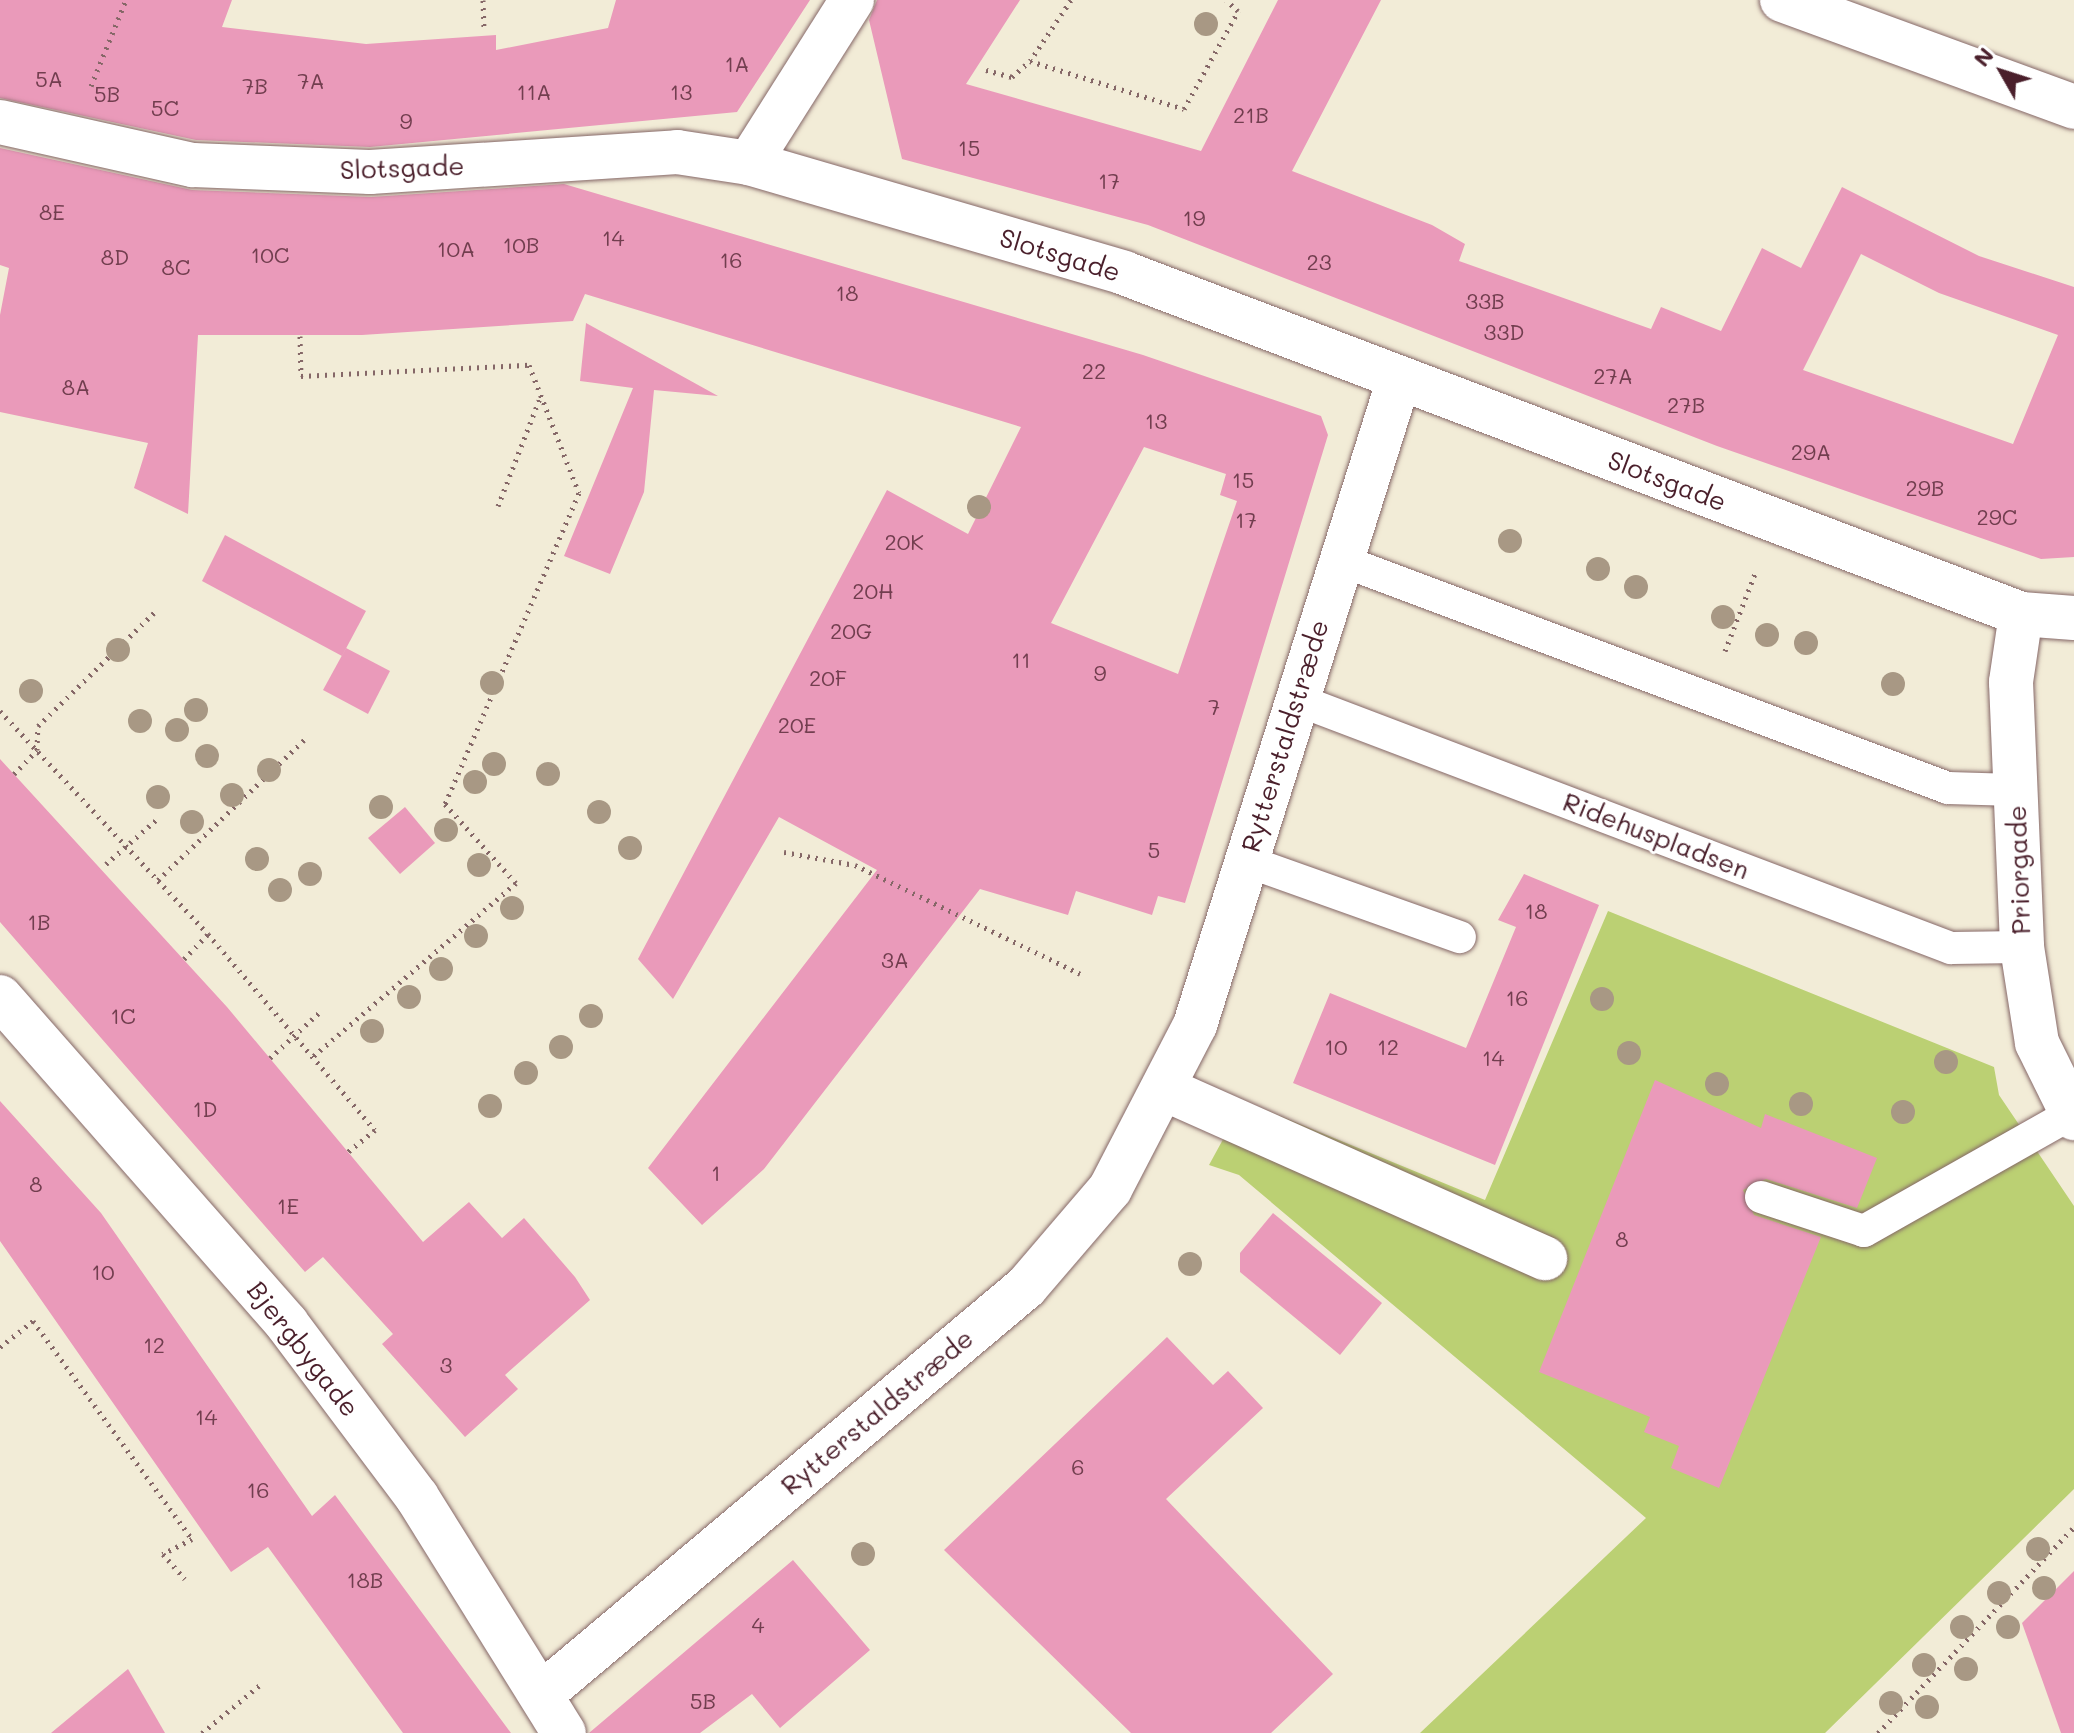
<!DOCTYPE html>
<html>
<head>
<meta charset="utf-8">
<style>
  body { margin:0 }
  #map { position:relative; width:2074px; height:1733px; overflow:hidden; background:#f2ecd7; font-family:Mali,sans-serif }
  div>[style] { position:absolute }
  .green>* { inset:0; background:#bbd073 }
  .building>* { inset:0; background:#ea9aba }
  .path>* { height:5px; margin-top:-2.5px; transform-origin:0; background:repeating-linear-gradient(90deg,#856767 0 2px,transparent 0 8px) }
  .roads { filter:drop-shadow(0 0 2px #856767) drop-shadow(0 0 2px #856767) }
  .lane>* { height:32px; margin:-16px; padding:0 16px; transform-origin:16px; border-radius:16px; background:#fff }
  .street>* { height:44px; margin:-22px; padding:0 22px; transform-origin:22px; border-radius:22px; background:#fff }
  .secondary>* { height:44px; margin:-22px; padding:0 22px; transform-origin:22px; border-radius:22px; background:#fff }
  .trees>* { width:24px; height:24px; margin:-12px; border-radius:50%; background:#a89884 }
  span { translate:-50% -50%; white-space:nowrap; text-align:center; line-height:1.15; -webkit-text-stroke:6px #fff; paint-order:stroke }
  .number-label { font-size:22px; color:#723e4f }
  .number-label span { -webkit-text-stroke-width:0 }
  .street-label { font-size:26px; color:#4a1f2b }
  .north { position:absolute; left:1962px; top:32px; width:80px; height:80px; -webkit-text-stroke:6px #fff; paint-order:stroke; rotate:309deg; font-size:22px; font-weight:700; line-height:32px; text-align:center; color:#4a1f2b }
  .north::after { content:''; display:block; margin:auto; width:28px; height:36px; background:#4a1f2b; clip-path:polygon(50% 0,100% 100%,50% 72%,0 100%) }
</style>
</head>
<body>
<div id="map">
  <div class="green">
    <div style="clip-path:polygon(1608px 911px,1994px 1067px,1999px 1095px,2074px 1206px,2074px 1489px,1825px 1733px,1420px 1733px,1646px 1518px,1239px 1175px,1209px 1165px,1244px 1101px,1485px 1200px)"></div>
  </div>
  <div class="building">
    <div style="clip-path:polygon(0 0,232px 0,222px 27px,366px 44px,496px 35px,496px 50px,608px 28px,616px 0,810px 0,737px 112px,370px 147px,196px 140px,0 98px)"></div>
    <div style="clip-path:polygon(evenodd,877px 0,1020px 0,966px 84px,1201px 151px,1278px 0,1381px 0,1292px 171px,1432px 225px,1465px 244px,1459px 261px,1651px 329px,1661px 307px,1721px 331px,1762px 248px,1801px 268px,1842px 187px,1979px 256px,2074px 287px,2074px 557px,2041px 559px,1717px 446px,1148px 225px,902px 159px,869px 20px,877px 0,1861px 254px,1939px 293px,2058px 335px,2013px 444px,1803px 370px,1861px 254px)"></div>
    <div style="clip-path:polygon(evenodd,0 148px,192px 190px,371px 197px,564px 184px,1143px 355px,1321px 416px,1328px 435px,1185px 903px,1158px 896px,1152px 915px,1076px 891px,1068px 915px,980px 889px,764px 1169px,702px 1225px,648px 1168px,877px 870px,779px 817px,673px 999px,638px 959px,887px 490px,968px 534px,1021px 427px,585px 294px,573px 321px,362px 335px,198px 335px,188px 514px,134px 488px,148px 443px,0 412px,0 315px,9px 268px,0 265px,0 148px,1144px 447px,1226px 474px,1220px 495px,1237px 501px,1178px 674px,1051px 623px,1144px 447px)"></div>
    <div style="clip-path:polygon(586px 323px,718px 396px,654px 390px,644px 492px,610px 574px,564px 556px,633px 388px,580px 381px)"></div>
    <div style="clip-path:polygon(225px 535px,366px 611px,342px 656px,202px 581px)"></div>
    <div style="clip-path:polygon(346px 648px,390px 671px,368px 714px,323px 690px)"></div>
    <div style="clip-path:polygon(0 759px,227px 1007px,423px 1242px,469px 1202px,502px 1238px,524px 1218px,575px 1277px,590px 1300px,505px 1375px,518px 1389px,465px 1437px,382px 1344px,393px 1334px,323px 1257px,305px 1272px,0 922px)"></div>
    <div style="clip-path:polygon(405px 807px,435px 843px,400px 874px,368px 838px)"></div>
    <div style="clip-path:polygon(1524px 874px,1599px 905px,1495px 1165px,1293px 1083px,1330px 993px,1466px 1048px,1516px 927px,1498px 920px)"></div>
    <div style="clip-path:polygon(1655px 1080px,1761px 1128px,1765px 1114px,1877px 1158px,1857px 1208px,1766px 1179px,1743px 1190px,1754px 1215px,1821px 1237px,1719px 1488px,1671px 1468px,1679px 1446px,1644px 1432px,1650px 1417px,1539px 1372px)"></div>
    <div style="clip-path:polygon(0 1101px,101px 1213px,312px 1516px,335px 1495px,511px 1733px,403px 1733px,268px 1547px,231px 1572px,0 1241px)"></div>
    <div style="clip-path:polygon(1273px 1213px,1382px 1303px,1340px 1355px,1240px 1272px,1240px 1253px)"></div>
    <div style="clip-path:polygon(1167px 1337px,1213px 1385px,1228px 1371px,1263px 1408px,1166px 1499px,1333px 1674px,1271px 1733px,1131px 1733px,944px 1550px)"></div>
    <div style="clip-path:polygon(793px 1560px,870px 1650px,780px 1728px,752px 1694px,700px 1733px,589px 1733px)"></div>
    <div style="clip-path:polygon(2074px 1571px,2074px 1733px,2061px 1733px,2022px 1623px)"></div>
    <div style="clip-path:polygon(128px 1669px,165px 1733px,51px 1733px)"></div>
  </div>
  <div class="path">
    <div style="left:483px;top:0;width:28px;rotate:88deg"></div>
    <div style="left:1071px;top:0;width:73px;rotate:123.9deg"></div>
    <div style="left:1030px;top:61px;width:161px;rotate:17.3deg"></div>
    <div style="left:1184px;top:109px;width:112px;rotate:-61.1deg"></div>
    <div style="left:1238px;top:11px;width:16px;rotate:-137deg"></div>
    <div style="left:986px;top:70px;width:27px;rotate:15deg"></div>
    <div style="left:1012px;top:77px;width:24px;rotate:-42deg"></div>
    <div style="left:91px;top:86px;width:93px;rotate:-67.9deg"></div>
    <div style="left:300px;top:336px;width:40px;rotate:88.6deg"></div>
    <div style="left:301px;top:376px;width:228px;rotate:-2.8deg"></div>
    <div style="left:529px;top:365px;width:137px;rotate:68.7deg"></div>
    <div style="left:579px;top:493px;width:339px;rotate:113.3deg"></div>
    <div style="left:445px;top:804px;width:106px;rotate:48.1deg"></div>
    <div style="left:516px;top:883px;width:268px;rotate:139.5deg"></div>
    <div style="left:498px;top:506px;width:119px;rotate:-68.8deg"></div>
    <div style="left:1725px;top:651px;width:86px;rotate:-68.8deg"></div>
    <div style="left:0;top:711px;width:305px;rotate:47deg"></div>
    <div style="left:208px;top:934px;width:257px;rotate:49.6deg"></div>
    <div style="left:375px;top:1130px;width:35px;rotate:141deg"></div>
    <div style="left:14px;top:774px;width:33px;rotate:-46deg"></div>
    <div style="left:37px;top:750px;width:24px;rotate:-88deg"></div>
    <div style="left:38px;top:726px;width:163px;rotate:-44.3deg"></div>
    <div style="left:784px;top:852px;width:72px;rotate:10.4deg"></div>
    <div style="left:855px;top:865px;width:250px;rotate:25.8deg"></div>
    <div style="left:106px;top:864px;width:68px;rotate:-41.4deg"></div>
    <div style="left:158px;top:880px;width:207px;rotate:-43.8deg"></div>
    <div style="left:184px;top:959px;width:35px;rotate:-46deg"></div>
    <div style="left:270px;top:1058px;width:71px;rotate:-42.7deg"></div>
    <div style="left:0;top:1347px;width:42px;rotate:-38.2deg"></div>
    <div style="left:33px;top:1321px;width:270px;rotate:53.9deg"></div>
    <div style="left:192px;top:1539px;width:33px;rotate:153deg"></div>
    <div style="left:163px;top:1554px;width:33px;rotate:49deg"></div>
    <div style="left:202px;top:1733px;width:75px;rotate:-39.6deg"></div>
    <div style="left:1878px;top:1733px;width:284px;rotate:-46.4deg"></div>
  </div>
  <div class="roads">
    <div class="lane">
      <div style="left:1340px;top:560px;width:649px;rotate:20.56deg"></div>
      <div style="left:1948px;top:788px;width:67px;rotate:1.7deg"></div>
      <div style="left:1295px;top:699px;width:702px;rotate:20.79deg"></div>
      <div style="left:1951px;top:948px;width:71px;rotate:-0.8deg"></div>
      <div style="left:1246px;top:861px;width:227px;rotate:19.6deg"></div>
      <div style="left:1761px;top:1197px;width:108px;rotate:18.3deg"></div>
      <div style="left:1864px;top:1231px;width:238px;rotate:-29.5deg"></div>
    </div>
    <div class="street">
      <div style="left:1782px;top:0;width:311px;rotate:20.1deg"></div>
      <div style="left:0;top:122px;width:198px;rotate:12.6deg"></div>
      <div style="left:193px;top:165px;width:177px;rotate:2.3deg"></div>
      <div style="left:370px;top:172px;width:308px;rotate:-3.7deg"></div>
      <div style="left:677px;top:152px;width:73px;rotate:8.7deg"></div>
      <div style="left:749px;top:163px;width:391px;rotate:16.3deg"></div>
      <div style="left:1124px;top:273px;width:960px;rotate:20.81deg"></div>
      <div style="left:2021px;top:614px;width:53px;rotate:4.3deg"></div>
      <div style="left:749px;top:163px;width:193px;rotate:-57.7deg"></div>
      <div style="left:2021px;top:614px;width:69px;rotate:98.4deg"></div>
      <div style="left:2011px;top:682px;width:265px;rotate:87.6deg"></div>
      <div style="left:2022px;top:947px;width:97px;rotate:81.1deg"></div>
      <div style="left:2037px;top:1043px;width:84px;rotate:63.7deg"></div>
      <div style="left:1167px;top:1090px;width:414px;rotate:24deg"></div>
      <div style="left:543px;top:1693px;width:631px;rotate:-40.05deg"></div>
      <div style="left:1026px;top:1287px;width:129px;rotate:-49.4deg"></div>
      <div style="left:1110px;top:1189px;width:185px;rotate:-62.6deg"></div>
      <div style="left:1195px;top:1025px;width:677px;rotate:-72.47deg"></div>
    </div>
    <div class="secondary">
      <div style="left:0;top:997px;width:435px;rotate:48.7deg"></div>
      <div style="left:287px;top:1324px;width:216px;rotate:53.1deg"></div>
      <div style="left:417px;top:1497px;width:278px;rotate:58.1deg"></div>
    </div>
  </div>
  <div class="trees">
    <div style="left:1206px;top:24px"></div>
    <div style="left:979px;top:507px"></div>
    <div style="left:1510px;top:541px"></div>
    <div style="left:1598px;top:569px"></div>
    <div style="left:1636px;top:587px"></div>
    <div style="left:1723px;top:617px"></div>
    <div style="left:1767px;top:635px"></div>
    <div style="left:1806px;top:643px"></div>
    <div style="left:118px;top:650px"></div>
    <div style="left:492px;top:683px"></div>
    <div style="left:1893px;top:684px"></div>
    <div style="left:31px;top:691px"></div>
    <div style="left:196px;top:710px"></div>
    <div style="left:140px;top:721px"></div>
    <div style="left:177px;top:730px"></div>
    <div style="left:207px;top:756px"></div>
    <div style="left:494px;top:764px"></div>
    <div style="left:269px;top:770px"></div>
    <div style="left:548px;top:774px"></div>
    <div style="left:475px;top:782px"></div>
    <div style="left:232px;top:795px"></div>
    <div style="left:158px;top:797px"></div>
    <div style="left:381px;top:807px"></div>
    <div style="left:599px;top:812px"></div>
    <div style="left:192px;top:822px"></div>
    <div style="left:446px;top:830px"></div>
    <div style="left:630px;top:848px"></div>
    <div style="left:257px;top:859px"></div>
    <div style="left:479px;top:865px"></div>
    <div style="left:310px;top:874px"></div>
    <div style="left:280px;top:890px"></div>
    <div style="left:512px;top:908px"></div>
    <div style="left:476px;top:936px"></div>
    <div style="left:441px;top:969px"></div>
    <div style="left:409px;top:997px"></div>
    <div style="left:1602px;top:999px"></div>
    <div style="left:591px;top:1016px"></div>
    <div style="left:372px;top:1031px"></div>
    <div style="left:561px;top:1047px"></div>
    <div style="left:1629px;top:1053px"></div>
    <div style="left:1946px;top:1062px"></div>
    <div style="left:526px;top:1073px"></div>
    <div style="left:1717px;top:1084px"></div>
    <div style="left:1801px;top:1104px"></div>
    <div style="left:490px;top:1106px"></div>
    <div style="left:1903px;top:1112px"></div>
    <div style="left:1190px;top:1264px"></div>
    <div style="left:2038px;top:1549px"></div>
    <div style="left:863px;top:1554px"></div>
    <div style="left:2044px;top:1588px"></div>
    <div style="left:1999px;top:1593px"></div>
    <div style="left:1962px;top:1627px"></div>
    <div style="left:2008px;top:1627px"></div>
    <div style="left:1924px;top:1665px"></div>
    <div style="left:1966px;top:1669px"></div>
    <div style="left:1891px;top:1703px"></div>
    <div style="left:1927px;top:1707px"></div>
  </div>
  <div class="number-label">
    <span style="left:737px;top:64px">1A</span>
    <span style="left:49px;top:79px">5A</span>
    <span style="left:311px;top:81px">7A</span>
    <span style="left:255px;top:86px">7B</span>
    <span style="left:534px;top:92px">11A</span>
    <span style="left:681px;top:92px">13</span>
    <span style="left:107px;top:94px">5B</span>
    <span style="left:165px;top:108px">5C</span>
    <span style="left:1251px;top:115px">21B</span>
    <span style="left:406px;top:121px">9</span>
    <span style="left:969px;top:148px">15</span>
    <span style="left:1109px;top:181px">17</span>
    <span style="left:52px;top:212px">8E</span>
    <span style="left:1194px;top:218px">19</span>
    <span style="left:613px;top:238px">14</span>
    <span style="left:521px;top:245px">10B</span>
    <span style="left:456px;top:249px">10A</span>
    <span style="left:270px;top:255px">10C</span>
    <span style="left:115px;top:257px">8D</span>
    <span style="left:731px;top:260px">16</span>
    <span style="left:1319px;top:262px">23</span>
    <span style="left:176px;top:267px">8C</span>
    <span style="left:847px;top:293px">18</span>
    <span style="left:1485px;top:301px">33B</span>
    <span style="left:1504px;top:332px">33D</span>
    <span style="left:1094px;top:371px">22</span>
    <span style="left:1613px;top:376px">27A</span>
    <span style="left:76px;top:387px">8A</span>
    <span style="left:1686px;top:405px">27B</span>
    <span style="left:1156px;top:421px">13</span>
    <span style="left:1811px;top:452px">29A</span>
    <span style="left:1243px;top:480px">15</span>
    <span style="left:1925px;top:488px">29B</span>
    <span style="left:1997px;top:517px">29C</span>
    <span style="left:1246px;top:520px">17</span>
    <span style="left:904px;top:542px">20K</span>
    <span style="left:873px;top:591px">20H</span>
    <span style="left:851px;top:631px">20G</span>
    <span style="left:1021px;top:660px">11</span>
    <span style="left:1100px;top:673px">9</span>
    <span style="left:828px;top:678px">20F</span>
    <span style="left:1214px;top:707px">7</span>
    <span style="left:797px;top:725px">20E</span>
    <span style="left:1154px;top:850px">5</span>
    <span style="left:1536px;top:911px">18</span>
    <span style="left:39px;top:922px">1B</span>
    <span style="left:895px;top:960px">3A</span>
    <span style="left:1517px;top:998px">16</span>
    <span style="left:123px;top:1016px">1C</span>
    <span style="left:1336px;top:1047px">10</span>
    <span style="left:1388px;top:1047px">12</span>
    <span style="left:1493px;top:1058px">14</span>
    <span style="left:205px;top:1109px">1D</span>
    <span style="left:716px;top:1173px">1</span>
    <span style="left:36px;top:1184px">8</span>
    <span style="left:288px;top:1206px">1E</span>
    <span style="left:1622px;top:1239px">8</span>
    <span style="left:103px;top:1272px">10</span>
    <span style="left:154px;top:1345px">12</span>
    <span style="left:446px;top:1365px">3</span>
    <span style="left:206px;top:1417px">14</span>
    <span style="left:1078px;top:1467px">6</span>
    <span style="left:258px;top:1490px">16</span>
    <span style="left:365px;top:1580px">18B</span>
    <span style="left:758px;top:1625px">4</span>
    <span style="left:703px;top:1701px">5B</span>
  </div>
  <div class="street-label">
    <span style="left:402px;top:168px;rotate:-2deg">Slotsgade</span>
    <span style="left:1060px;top:255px;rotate:17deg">Slotsgade</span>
    <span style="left:1667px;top:481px;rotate:21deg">Slotsgade</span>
    <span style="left:1285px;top:736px;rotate:-73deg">Rytterstaldstræde</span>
    <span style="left:1656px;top:836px;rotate:21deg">Ridehuspladsen</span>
    <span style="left:2019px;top:870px;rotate:-92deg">Priorgade</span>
    <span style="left:303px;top:1349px;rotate:52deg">Bjergbygade</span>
    <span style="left:877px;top:1412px;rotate:-40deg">Rytterstaldstræde</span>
  </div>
  <div class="north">N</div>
</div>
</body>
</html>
